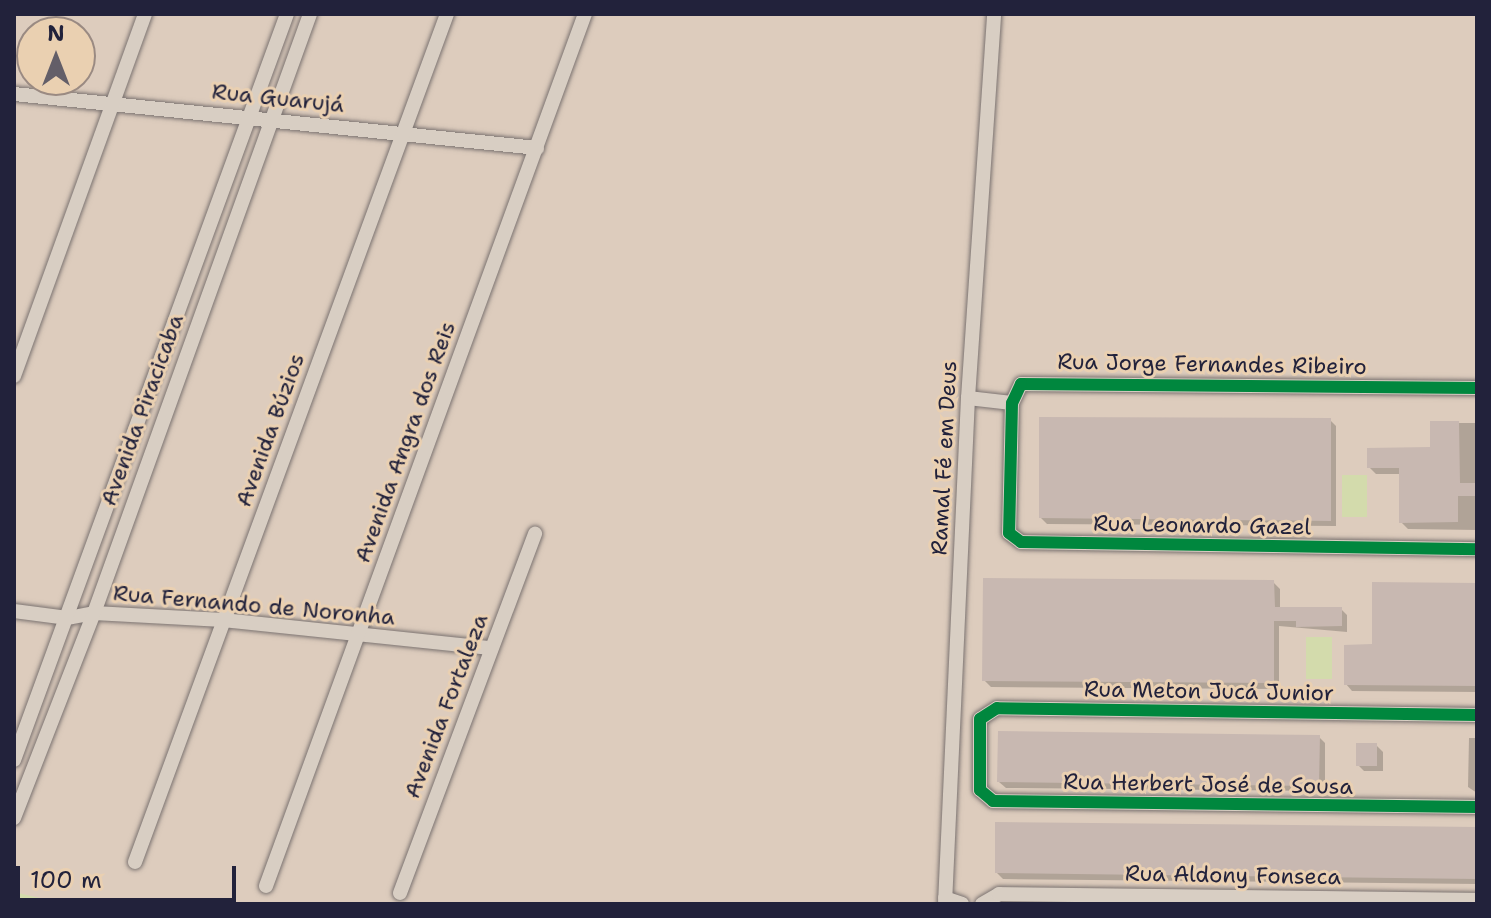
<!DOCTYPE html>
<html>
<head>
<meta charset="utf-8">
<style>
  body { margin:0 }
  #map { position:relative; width:1491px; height:918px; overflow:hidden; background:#ddccbd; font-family:"Shantell Sans",sans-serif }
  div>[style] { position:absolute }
  .green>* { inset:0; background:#d3dbac }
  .shadow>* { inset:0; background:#0003 }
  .building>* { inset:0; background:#c8b8b1 }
  .roads { filter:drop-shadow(0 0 2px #7b7371) drop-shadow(0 0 2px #7b7371) }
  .minor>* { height:14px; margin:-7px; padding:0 7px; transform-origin:7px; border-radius:7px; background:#d8cec3 }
  .cycleway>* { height:12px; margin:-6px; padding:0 6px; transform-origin:6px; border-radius:6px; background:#00873e }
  span { translate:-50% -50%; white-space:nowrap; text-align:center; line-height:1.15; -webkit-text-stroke:6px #ead0b1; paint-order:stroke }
  .street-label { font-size:22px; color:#22223b }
  .frame { position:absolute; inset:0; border:16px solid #22223b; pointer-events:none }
  .north { position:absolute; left:16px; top:16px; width:80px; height:80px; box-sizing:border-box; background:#ead0b1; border:2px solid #9a8a82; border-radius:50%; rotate:0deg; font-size:22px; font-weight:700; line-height:32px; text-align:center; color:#22223b }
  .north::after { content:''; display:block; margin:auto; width:28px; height:36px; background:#635e68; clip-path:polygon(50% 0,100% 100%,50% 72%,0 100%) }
  .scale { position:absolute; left:16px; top:866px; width:220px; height:36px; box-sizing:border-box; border:4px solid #22223b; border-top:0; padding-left:10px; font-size:24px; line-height:28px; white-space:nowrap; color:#22223b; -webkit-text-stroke:6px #ead0b1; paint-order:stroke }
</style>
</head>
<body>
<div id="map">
  <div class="green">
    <div style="clip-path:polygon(1342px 475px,1367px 475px,1367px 517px,1342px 517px)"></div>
    <div style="clip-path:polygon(1306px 637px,1332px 637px,1332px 679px,1306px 679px)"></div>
    <div style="clip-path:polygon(14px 892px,65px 904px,14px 904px)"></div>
  </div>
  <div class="shadow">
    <div style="clip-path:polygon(1330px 420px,1336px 426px,1336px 526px,1047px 524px,1041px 518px)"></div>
    <div style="clip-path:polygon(1432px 423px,1477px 423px,1477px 530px,1408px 529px,1401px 522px,1401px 474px,1376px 474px,1369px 467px,1432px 449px)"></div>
    <div style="clip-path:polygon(1273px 582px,1280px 589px,1280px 609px,1341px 609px,1347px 615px,1347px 632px,1279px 626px,1279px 689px,991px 687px,984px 680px)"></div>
    <div style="clip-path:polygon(1477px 585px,1477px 692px,1352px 691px,1346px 684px,1374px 646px)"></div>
    <div style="clip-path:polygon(1319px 737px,1325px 743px,1325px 791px,1006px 788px,999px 782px)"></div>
    <div style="clip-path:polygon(1469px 738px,1477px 738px,1477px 793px,1468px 787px)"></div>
    <div style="clip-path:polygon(1376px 745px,1383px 752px,1383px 771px,1364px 771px,1358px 765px)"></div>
    <div style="clip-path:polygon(1477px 829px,1477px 884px,1003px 879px,997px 873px)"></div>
  </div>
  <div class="building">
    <div style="clip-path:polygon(1039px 417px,1331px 418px,1331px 521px,1039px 518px)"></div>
    <div style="clip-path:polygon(1430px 421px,1459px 421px,1460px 483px,1477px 483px,1477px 496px,1458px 496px,1458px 522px,1399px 523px,1399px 468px,1367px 468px,1367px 448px,1430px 447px)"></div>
    <div style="clip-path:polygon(983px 578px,1274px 580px,1275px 607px,1342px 607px,1342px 626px,1296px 627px,1296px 621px,1274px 621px,1274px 683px,982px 681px)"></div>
    <div style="clip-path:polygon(1372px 582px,1477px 583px,1477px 686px,1344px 685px,1344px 645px,1372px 644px)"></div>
    <div style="clip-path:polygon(998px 731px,1320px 735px,1319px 786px,997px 782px)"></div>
    <div style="clip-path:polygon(1356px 743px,1377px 743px,1377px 766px,1356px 766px)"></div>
    <div style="clip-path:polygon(995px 822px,1477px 827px,1477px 879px,995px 873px)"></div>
  </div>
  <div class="roads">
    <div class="minor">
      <div style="left:14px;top:94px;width:526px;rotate:5.89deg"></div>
      <div style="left:14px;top:376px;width:385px;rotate:-70.1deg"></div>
      <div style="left:1477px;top:388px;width:456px;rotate:-179.5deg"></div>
      <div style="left:1021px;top:384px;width:21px;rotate:115deg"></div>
      <div style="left:1012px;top:403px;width:130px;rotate:91.3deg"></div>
      <div style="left:1009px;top:533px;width:15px;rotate:37deg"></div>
      <div style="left:1021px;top:542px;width:456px;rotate:0.9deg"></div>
      <div style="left:968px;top:398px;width:44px;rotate:6.5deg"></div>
      <div style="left:14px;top:611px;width:54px;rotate:7.4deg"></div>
      <div style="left:68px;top:618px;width:26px;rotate:-11deg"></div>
      <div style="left:94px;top:613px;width:129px;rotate:3.1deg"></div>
      <div style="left:223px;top:620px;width:269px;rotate:6deg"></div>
      <div style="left:1477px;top:715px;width:480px;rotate:-179.2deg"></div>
      <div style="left:997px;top:708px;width:20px;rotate:147deg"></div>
      <div style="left:980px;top:719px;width:71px;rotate:90deg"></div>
      <div style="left:980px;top:790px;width:17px;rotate:40deg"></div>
      <div style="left:993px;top:801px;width:484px;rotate:0.7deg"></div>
      <div style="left:14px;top:760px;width:794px;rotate:-69.9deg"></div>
      <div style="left:14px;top:818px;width:220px;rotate:-68.7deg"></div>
      <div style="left:94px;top:613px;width:637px;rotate:-70.17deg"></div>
      <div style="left:135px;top:862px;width:904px;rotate:-69.8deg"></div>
      <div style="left:266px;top:886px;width:929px;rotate:-69.91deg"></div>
      <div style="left:400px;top:893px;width:384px;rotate:-69.4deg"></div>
      <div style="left:945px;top:898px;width:18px;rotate:19deg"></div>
      <div style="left:945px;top:904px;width:507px;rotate:-87.4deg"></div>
      <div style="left:968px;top:398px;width:385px;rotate:-86.1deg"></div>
      <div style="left:982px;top:904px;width:20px;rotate:-30deg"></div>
      <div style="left:999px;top:894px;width:478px;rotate:0.7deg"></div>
    </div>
  </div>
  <div class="cycleway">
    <div style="left:1477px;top:388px;width:456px;rotate:-179.5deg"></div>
    <div style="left:1021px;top:384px;width:21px;rotate:115deg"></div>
    <div style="left:1012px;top:403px;width:130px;rotate:91.3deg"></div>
    <div style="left:1009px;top:533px;width:15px;rotate:37deg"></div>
    <div style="left:1021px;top:542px;width:456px;rotate:0.9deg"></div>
    <div style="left:1477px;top:715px;width:480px;rotate:-179.2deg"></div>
    <div style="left:997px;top:708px;width:20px;rotate:147deg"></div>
    <div style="left:980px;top:719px;width:71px;rotate:90deg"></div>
    <div style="left:980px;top:790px;width:17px;rotate:40deg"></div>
    <div style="left:993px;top:801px;width:484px;rotate:0.7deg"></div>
  </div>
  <div class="street-label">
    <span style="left:278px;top:98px;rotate:6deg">Rua Guarujá</span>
    <span style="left:1212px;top:364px;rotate:1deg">Rua Jorge Fernandes Ribeiro</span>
    <span style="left:142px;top:410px;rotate:-70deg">Avenida Piracicaba</span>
    <span style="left:270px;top:430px;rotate:-70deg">Avenida Búzios</span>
    <span style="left:405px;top:442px;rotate:-70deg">Avenida Angra dos Reis</span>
    <span style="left:944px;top:458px;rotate:-87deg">Ramal Fé em Deus</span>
    <span style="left:1202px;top:525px;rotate:1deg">Rua Leonardo Gazel</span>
    <span style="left:254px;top:605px;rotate:5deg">Rua Fernando de Noronha</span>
    <span style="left:1209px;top:691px;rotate:1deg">Rua Meton Jucá Junior</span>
    <span style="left:446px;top:706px;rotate:-69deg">Avenida Fortaleza</span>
    <span style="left:1208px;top:784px;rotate:1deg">Rua Herbert José de Sousa</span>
    <span style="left:1233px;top:875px;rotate:1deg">Rua Aldony Fonseca</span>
  </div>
  <div class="frame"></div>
  <div class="north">N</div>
  <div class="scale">100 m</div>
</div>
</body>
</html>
